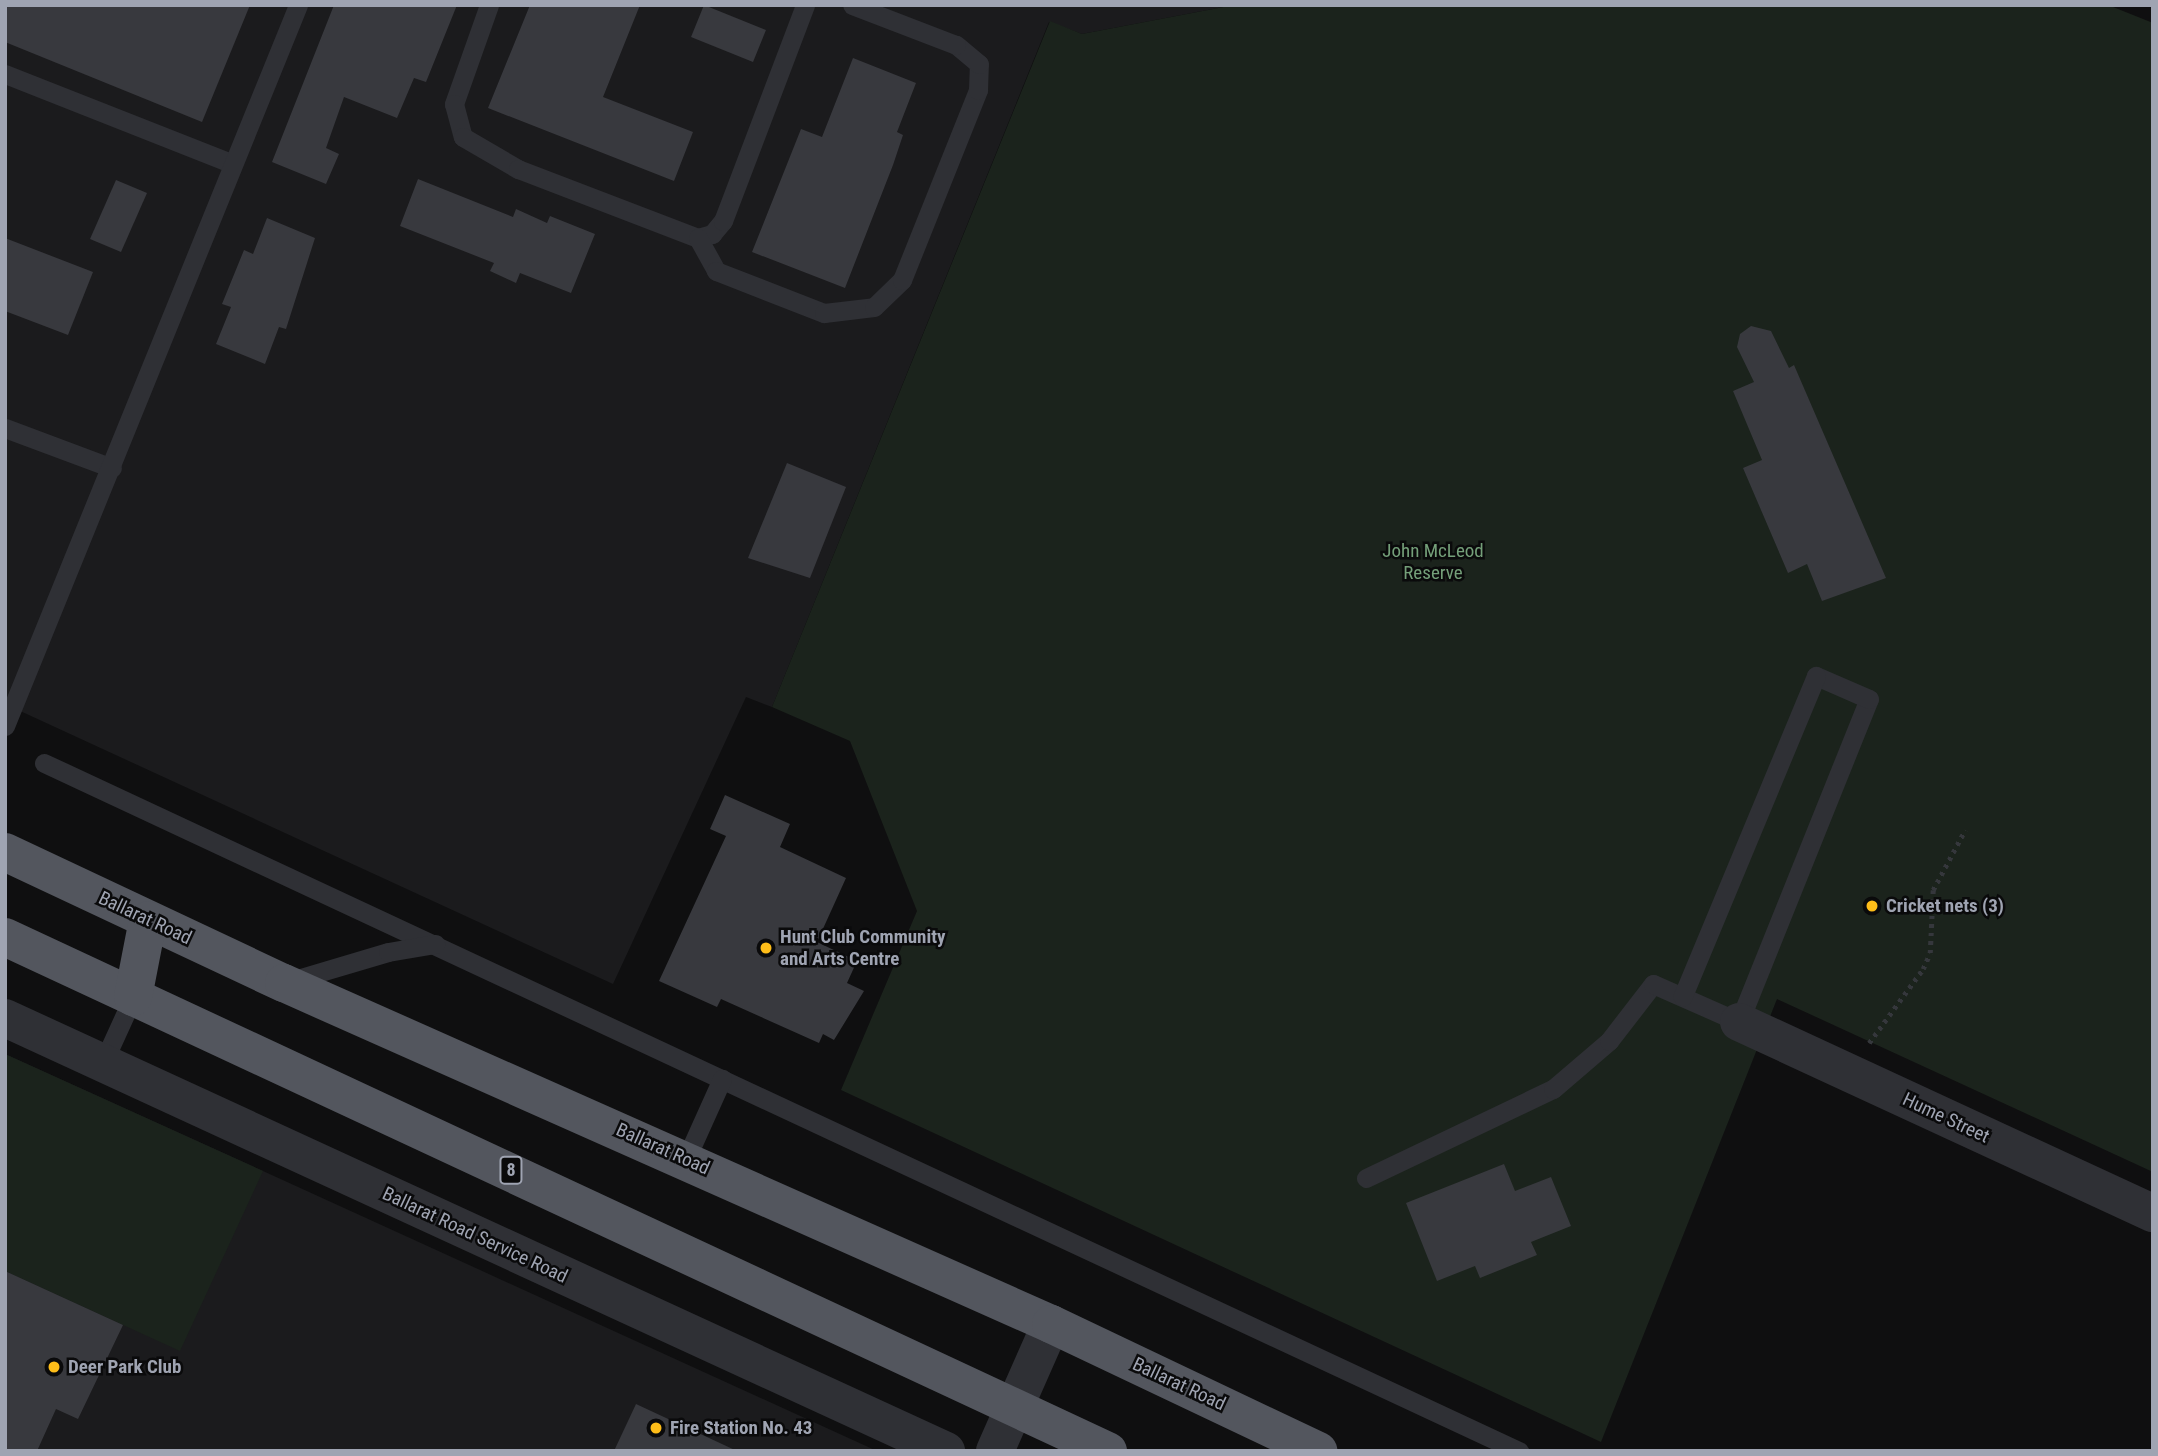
<!DOCTYPE html>
<html>
<head>
<meta charset="utf-8">
<style>
  body { margin:0 }
  #map { position:relative; width:2158px; height:1456px; overflow:hidden; background:#0f0f10; font-family:"Roboto Condensed",sans-serif }
  div>[style] { position:absolute }
  .built>* { inset:0; background:#1b1b1d }
  .green>* { inset:0; background:#1b231c }
  .building>* { inset:0; background:#38393e }
  .path>* { height:4.5px; margin-top:-2.25px; transform-origin:0; background:repeating-linear-gradient(90deg,#35373c 0 3.5px,transparent 0 8.5px) }
  .service>* { height:19px; margin:-9.5px; padding:0 9.5px; transform-origin:9.5px; border-radius:9.5px; background:#2f3035 }
  .minor>* { height:38px; margin:-19px; padding:0 19px; transform-origin:19px; border-radius:19px; background:#2f3035 }
  .trunk>* { height:38px; margin:-19px; padding:0 19px; transform-origin:19px; border-radius:19px; background:#53565e }
  .dots>* { width:19px; height:19px; translate:-50% -50%; box-sizing:border-box; border:4px solid #0a0a0b; border-radius:50% }
  span { translate:-50% -50%; white-space:nowrap; text-align:center; line-height:1.15; -webkit-text-stroke:5px #0a0a0b; paint-order:stroke }
  .shield-label span { padding:2px 5px; background:#0a0a0b; border:2px solid; border-radius:5px; -webkit-text-stroke-width:0 }
  .shield-label { font-size:18px; color:#9fa4b2; font-weight:700 }
  .park-label { font-size:19px; color:#749f79 }
  .poi-label { font-size:19px; color:#9fa4b2; font-weight:700 }
  .left { translate:0 -50%; text-align:left }
  .street-label { font-size:19px; color:#9fa4b2 }
  .frame { position:absolute; inset:0; border:7px solid #9fa4b2; pointer-events:none }
</style>
</head>
<body>
<div id="map">
  <div class="built">
    <div style="clip-path:polygon(5px 5px,1234px 5px,1082px 34px,1049px 22px,772px 707px,746px 697px,613px 984px,5px 704px)"></div>
    <div style="clip-path:polygon(5px 1054px,263px 1171px,877px 1451px,5px 1451px)"></div>
  </div>
  <div class="green">
    <div style="clip-path:polygon(1234px 5px,2108px 5px,2153px 23px,2153px 1172px,1777px 999px,1601px 1442px,841px 1090px,917px 911px,850px 741px,772px 707px,1050px 21px,1082px 34px)"></div>
    <div style="clip-path:polygon(5px 1054px,263px 1171px,180px 1351px,5px 1271px)"></div>
  </div>
  <div class="building">
    <div style="clip-path:polygon(5px 5px,250px 5px,202px 122px,5px 42px)"></div>
    <div style="clip-path:polygon(334px 5px,457px 5px,426px 82px,414px 78px,397px 118px,344px 97px,326px 148px,339px 154px,326px 184px,272px 162px)"></div>
    <div style="clip-path:polygon(530px 5px,640px 5px,603px 97px,693px 132px,674px 181px,488px 108px)"></div>
    <div style="clip-path:polygon(704px 5px,766px 30px,753px 62px,691px 37px)"></div>
    <div style="clip-path:polygon(853px 58px,916px 83px,897px 132px,903px 135px,893px 165px,845px 288px,752px 252px,801px 129px,822px 137px)"></div>
    <div style="clip-path:polygon(418px 179px,513px 217px,516px 209px,547px 223px,550px 216px,595px 234px,571px 293px,520px 273px,516px 283px,490px 271px,494px 263px,400px 226px)"></div>
    <div style="clip-path:polygon(116px 180px,147px 193px,121px 252px,90px 239px)"></div>
    <div style="clip-path:polygon(267px 218px,315px 238px,286px 329px,279px 327px,265px 364px,216px 344px,231px 307px,222px 304px,244px 250px,253px 254px)"></div>
    <div style="clip-path:polygon(5px 238px,93px 272px,68px 335px,5px 311px)"></div>
    <div style="clip-path:polygon(1751px 326px,1771px 331px,1789px 368px,1794px 365px,1886px 578px,1822px 601px,1807px 564px,1788px 573px,1743px 468px,1762px 460px,1733px 391px,1754px 382px,1737px 347px,1740px 334px)"></div>
    <div style="clip-path:polygon(787px 463px,846px 487px,810px 578px,748px 558px)"></div>
    <div style="clip-path:polygon(725px 795px,790px 824px,780px 847px,846px 878px,817px 942px,857px 961px,847px 983px,864px 991px,834px 1040px,823px 1034px,819px 1043px,721px 999px,717px 1007px,659px 981px,726px 836px,710px 829px)"></div>
    <div style="clip-path:polygon(1504px 1164px,1515px 1191px,1551px 1177px,1571px 1226px,1531px 1242px,1537px 1255px,1480px 1278px,1475px 1266px,1437px 1281px,1406px 1203px)"></div>
    <div style="clip-path:polygon(5px 1271px,123px 1325px,78px 1419px,56px 1409px,37px 1451px,5px 1451px)"></div>
    <div style="clip-path:polygon(636px 1404px,737px 1451px,614px 1451px)"></div>
  </div>
  <div class="path">
    <div style="left:1869px;top:1043px;width:92px;rotate:-53.9deg"></div>
    <div style="left:1923px;top:969px;width:17px;rotate:-66deg"></div>
    <div style="left:1930px;top:953px;width:63px;rotate:-87.3deg"></div>
    <div style="left:1933px;top:890px;width:68px;rotate:-61.9deg"></div>
  </div>
  <div class="service">
    <div style="left:489px;top:5px;width:105px;rotate:109.5deg"></div>
    <div style="left:454px;top:104px;width:34px;rotate:75deg"></div>
    <div style="left:463px;top:137px;width:64px;rotate:30.2deg"></div>
    <div style="left:518px;top:169px;width:193px;rotate:21deg"></div>
    <div style="left:698px;top:238px;width:15px;rotate:-16deg"></div>
    <div style="left:712px;top:234px;width:17px;rotate:-50deg"></div>
    <div style="left:723px;top:221px;width:231px;rotate:-69.2deg"></div>
    <div style="left:5px;top:74px;width:243px;rotate:21.5deg"></div>
    <div style="left:698px;top:238px;width:38px;rotate:61deg"></div>
    <div style="left:716px;top:271px;width:116px;rotate:21.3deg"></div>
    <div style="left:824px;top:313px;width:50px;rotate:-6.8deg"></div>
    <div style="left:874px;top:307px;width:39px;rotate:-44deg"></div>
    <div style="left:902px;top:280px;width:205px;rotate:-68.2deg"></div>
    <div style="left:978px;top:90px;width:26px;rotate:-88deg"></div>
    <div style="left:979px;top:64px;width:30px;rotate:-140deg"></div>
    <div style="left:956px;top:45px;width:111px;rotate:-159deg"></div>
    <div style="left:5px;top:428px;width:114px;rotate:20.5deg"></div>
    <div style="left:5px;top:726px;width:778px;rotate:-67.88deg"></div>
    <div style="left:44px;top:763px;width:1628px;rotate:25.01deg"></div>
    <div style="left:287px;top:982px;width:105px;rotate:-16.5deg"></div>
    <div style="left:388px;top:952px;width:48px;rotate:-9.7deg"></div>
    <div style="left:102px;top:1065px;width:75px;rotate:-65.5deg"></div>
    <div style="left:686px;top:1159px;width:88px;rotate:-65.8deg"></div>
    <div style="left:1366px;top:1178px;width:207px;rotate:-25.5deg"></div>
    <div style="left:1553px;top:1089px;width:74px;rotate:-40.6deg"></div>
    <div style="left:1609px;top:1041px;width:72px;rotate:-52.3deg"></div>
    <div style="left:1653px;top:984px;width:94px;rotate:23.8deg"></div>
    <div style="left:1739px;top:1022px;width:348px;rotate:-68.1deg"></div>
    <div style="left:1869px;top:699px;width:58px;rotate:-156.5deg"></div>
    <div style="left:1816px;top:676px;width:347px;rotate:112.6deg"></div>
  </div>
  <div class="minor">
    <div style="left:5px;top:1018px;width:1036px;rotate:24.71deg"></div>
    <div style="left:1739px;top:1022px;width:456px;rotate:24.8deg"></div>
    <div style="left:995px;top:1451px;width:139px;rotate:-66.2deg"></div>
  </div>
  <div class="trunk">
    <div style="left:5px;top:852px;width:308px;rotate:25.2deg"></div>
    <div style="left:284px;top:983px;width:839px;rotate:23.97deg"></div>
    <div style="left:1051px;top:1324px;width:296px;rotate:25.4deg"></div>
    <div style="left:5px;top:937px;width:1217px;rotate:24.99deg"></div>
    <div style="left:133px;top:997px;width:78px;rotate:-79deg"></div>
  </div>
  <div class="dots">
    <div style="left:1872px;top:906px;background:#febd19"></div>
    <div style="left:766px;top:948px;background:#febd19"></div>
    <div style="left:54px;top:1367px;background:#febd19"></div>
    <div style="left:656px;top:1428px;background:#febd19"></div>
  </div>
  <div class="shield-label">
    <span style="left:511px;top:1170px">8</span>
  </div>
  <div class="park-label">
    <span style="left:1433px;top:562px">John McLeod<br>Reserve</span>
  </div>
  <div class="poi-label">
    <span class="left" style="left:1886px;top:906px">Cricket nets (3)</span>
    <span class="left" style="left:780px;top:948px">Hunt Club Community<br>and Arts Centre</span>
    <span class="left" style="left:68px;top:1367px">Deer Park Club</span>
    <span class="left" style="left:670px;top:1428px">Fire Station No. 43</span>
  </div>
  <div class="street-label">
    <span style="left:145px;top:918px;rotate:25deg">Ballarat Road</span>
    <span style="left:1946px;top:1118px;rotate:25deg">Hume Street</span>
    <span style="left:663px;top:1149px;rotate:24deg">Ballarat Road</span>
    <span style="left:475px;top:1235px;rotate:25deg">Ballarat Road Service Road</span>
    <span style="left:1179px;top:1384px;rotate:25deg">Ballarat Road</span>
  </div>
  <div class="frame"></div>
</div>
</body>
</html>
